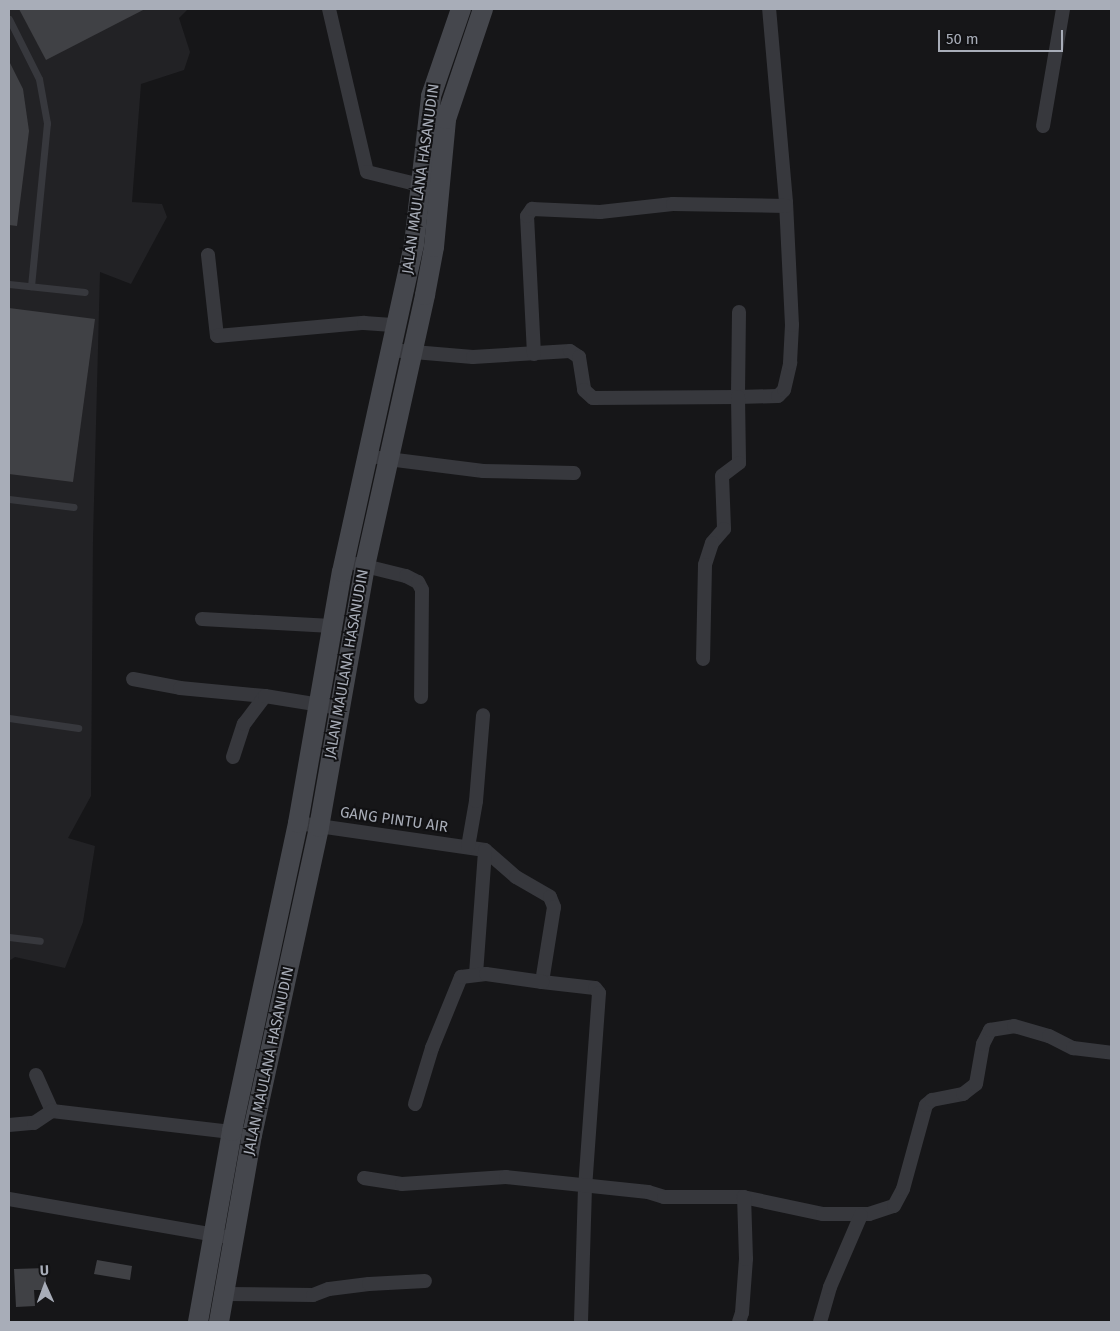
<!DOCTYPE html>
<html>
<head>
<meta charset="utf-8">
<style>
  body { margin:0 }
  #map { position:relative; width:1120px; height:1331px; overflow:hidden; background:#161618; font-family:"Fira Sans",sans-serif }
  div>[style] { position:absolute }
  .built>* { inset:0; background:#222225 }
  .building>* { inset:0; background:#404145 }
  .lane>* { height:7px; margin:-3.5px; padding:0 3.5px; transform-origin:3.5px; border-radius:3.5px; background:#37383d }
  .street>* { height:14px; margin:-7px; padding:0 7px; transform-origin:7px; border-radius:7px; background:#37383d }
  .secondary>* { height:20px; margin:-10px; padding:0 10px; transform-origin:10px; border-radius:10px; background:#45474d }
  span { translate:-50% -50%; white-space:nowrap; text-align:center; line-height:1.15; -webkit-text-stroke:4px #111113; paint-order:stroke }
  .street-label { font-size:15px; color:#a8adb8 }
  .frame { position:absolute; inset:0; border:10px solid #a8adb8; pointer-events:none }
  .north { position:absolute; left:20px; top:1261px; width:50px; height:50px; -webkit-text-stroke:4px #111113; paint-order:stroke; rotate:358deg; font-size:14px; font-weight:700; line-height:20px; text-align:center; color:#a8adb8 }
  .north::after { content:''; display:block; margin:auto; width:18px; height:22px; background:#a8adb8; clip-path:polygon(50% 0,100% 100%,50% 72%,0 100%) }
  .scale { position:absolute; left:938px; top:30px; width:125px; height:22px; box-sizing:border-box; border:2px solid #a8adb8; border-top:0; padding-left:6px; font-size:15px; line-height:18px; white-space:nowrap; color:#a8adb8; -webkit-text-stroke:4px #111113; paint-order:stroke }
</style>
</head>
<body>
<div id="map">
  <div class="built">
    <div style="clip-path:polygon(9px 9px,188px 9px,179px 18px,190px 52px,184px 70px,141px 84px,132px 202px,162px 204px,167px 217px,131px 284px,100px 272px,93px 539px,91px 796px,68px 838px,95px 846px,83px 922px,65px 968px,15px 957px,9px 961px)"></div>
  </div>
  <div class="building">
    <div style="clip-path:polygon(19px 9px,145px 9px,46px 60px)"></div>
    <div style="clip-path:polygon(9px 61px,23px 89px,29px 131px,17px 226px,9px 225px)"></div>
    <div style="clip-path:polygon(9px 308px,95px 319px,73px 482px,9px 474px)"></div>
    <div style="clip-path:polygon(97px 1260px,132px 1266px,130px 1280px,94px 1274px)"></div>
    <div style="clip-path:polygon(46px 1268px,46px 1290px,34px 1290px,35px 1306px,16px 1307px,14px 1269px)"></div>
  </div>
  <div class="lane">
    <div style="left:9px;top:19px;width:67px;rotate:63.4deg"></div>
    <div style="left:39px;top:79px;width:45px;rotate:79.7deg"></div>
    <div style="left:47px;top:123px;width:164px;rotate:95.6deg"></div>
    <div style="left:9px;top:284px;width:76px;rotate:6deg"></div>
    <div style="left:9px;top:499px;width:65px;rotate:7deg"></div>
    <div style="left:9px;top:718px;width:70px;rotate:8.2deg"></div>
    <div style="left:9px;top:937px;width:31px;rotate:7deg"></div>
  </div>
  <div class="street">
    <div style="left:329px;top:9px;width:167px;rotate:76.9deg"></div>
    <div style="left:367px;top:172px;width:55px;rotate:13.8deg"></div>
    <div style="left:1043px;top:126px;width:119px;rotate:-80.3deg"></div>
    <div style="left:208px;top:255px;width:81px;rotate:83.7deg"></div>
    <div style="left:217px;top:336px;width:148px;rotate:-5.1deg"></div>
    <div style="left:364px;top:323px;width:32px;rotate:4deg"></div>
    <div style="left:739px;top:312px;width:85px;rotate:90.7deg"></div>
    <div style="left:738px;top:397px;width:40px;rotate:-1.4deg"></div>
    <div style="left:778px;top:396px;width:8px;rotate:-45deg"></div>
    <div style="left:784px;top:390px;width:28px;rotate:-77deg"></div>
    <div style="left:790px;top:363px;width:38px;rotate:-87deg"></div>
    <div style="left:792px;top:325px;width:123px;rotate:-92.8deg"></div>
    <div style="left:786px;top:202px;width:194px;rotate:-95deg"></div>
    <div style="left:390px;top:350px;width:83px;rotate:4.8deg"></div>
    <div style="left:473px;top:357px;width:97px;rotate:-3.5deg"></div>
    <div style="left:570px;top:351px;width:11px;rotate:34deg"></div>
    <div style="left:579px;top:357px;width:33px;rotate:81deg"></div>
    <div style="left:584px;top:390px;width:12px;rotate:42deg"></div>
    <div style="left:593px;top:398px;width:145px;rotate:-0.4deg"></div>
    <div style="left:738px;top:397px;width:66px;rotate:89.1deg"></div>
    <div style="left:739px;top:463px;width:21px;rotate:143deg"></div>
    <div style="left:722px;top:476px;width:53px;rotate:87.8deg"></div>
    <div style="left:724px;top:529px;width:18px;rotate:131deg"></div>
    <div style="left:712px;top:543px;width:23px;rotate:108deg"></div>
    <div style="left:705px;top:565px;width:94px;rotate:91.2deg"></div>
    <div style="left:534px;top:354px;width:138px;rotate:-92.9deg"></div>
    <div style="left:527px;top:216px;width:9px;rotate:-54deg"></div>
    <div style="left:532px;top:209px;width:68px;rotate:2.5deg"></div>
    <div style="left:600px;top:212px;width:73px;rotate:-6.3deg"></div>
    <div style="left:673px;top:204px;width:113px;rotate:1deg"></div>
    <div style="left:380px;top:458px;width:104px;rotate:7.2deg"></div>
    <div style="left:483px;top:471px;width:91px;rotate:1.3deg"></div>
    <div style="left:357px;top:564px;width:50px;rotate:13.8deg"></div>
    <div style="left:406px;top:576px;width:13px;rotate:27deg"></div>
    <div style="left:418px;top:582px;width:9px;rotate:63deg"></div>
    <div style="left:422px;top:590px;width:107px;rotate:90.5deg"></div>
    <div style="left:202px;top:619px;width:130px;rotate:3.1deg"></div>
    <div style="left:133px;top:679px;width:48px;rotate:10.8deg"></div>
    <div style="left:180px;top:688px;width:85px;rotate:5.4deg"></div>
    <div style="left:233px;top:757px;width:35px;rotate:-72deg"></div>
    <div style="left:244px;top:724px;width:35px;rotate:-53deg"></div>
    <div style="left:265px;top:696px;width:74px;rotate:9.3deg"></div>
    <div style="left:298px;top:823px;width:189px;rotate:8.2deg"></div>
    <div style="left:468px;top:847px;width:47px;rotate:-80.1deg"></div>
    <div style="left:476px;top:801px;width:86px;rotate:-85.3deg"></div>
    <div style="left:485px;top:850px;width:41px;rotate:41.1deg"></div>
    <div style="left:516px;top:877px;width:39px;rotate:30deg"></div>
    <div style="left:550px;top:897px;width:11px;rotate:68deg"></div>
    <div style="left:554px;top:907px;width:76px;rotate:99.1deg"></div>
    <div style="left:542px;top:982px;width:53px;rotate:6.5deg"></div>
    <div style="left:595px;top:988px;width:6px;rotate:51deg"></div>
    <div style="left:599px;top:993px;width:195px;rotate:94.1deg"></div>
    <div style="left:585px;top:1187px;width:135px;rotate:91.7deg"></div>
    <div style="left:476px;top:974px;width:124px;rotate:-85.8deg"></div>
    <div style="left:36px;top:1075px;width:39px;rotate:66deg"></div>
    <div style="left:52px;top:1111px;width:189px;rotate:6.7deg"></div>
    <div style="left:415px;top:1104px;width:59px;rotate:-73.1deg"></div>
    <div style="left:432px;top:1048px;width:77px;rotate:-67.8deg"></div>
    <div style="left:461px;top:977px;width:25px;rotate:-7deg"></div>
    <div style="left:486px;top:974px;width:57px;rotate:8.1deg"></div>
    <div style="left:9px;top:1125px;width:25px;rotate:-5deg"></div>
    <div style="left:34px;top:1123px;width:22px;rotate:-34deg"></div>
    <div style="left:364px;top:1178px;width:38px;rotate:9deg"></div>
    <div style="left:402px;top:1184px;width:104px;rotate:-3.9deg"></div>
    <div style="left:506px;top:1177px;width:143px;rotate:6deg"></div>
    <div style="left:648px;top:1192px;width:17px;rotate:17deg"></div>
    <div style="left:664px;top:1197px;width:79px"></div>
    <div style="left:743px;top:1197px;width:82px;rotate:12deg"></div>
    <div style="left:823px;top:1214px;width:46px"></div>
    <div style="left:869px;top:1214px;width:26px;rotate:-18deg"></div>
    <div style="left:894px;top:1206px;width:19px;rotate:-62deg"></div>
    <div style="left:903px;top:1189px;width:87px;rotate:-74.7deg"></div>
    <div style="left:926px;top:1105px;width:8px;rotate:-40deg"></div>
    <div style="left:932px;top:1100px;width:32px;rotate:-11deg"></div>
    <div style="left:963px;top:1094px;width:16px;rotate:-38deg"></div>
    <div style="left:976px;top:1084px;width:41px;rotate:-80.1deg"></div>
    <div style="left:983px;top:1044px;width:16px;rotate:-63deg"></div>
    <div style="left:990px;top:1030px;width:24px;rotate:-9deg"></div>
    <div style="left:1014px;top:1026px;width:36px;rotate:16deg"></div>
    <div style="left:1049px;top:1036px;width:27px;rotate:27deg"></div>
    <div style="left:1073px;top:1048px;width:38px;rotate:7deg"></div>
    <div style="left:9px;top:1199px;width:216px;rotate:9.9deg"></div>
    <div style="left:224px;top:1294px;width:89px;rotate:0.6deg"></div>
    <div style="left:313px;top:1295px;width:17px;rotate:-21deg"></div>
    <div style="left:329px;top:1289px;width:40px;rotate:-7.1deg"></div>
    <div style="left:369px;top:1284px;width:56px;rotate:-3.1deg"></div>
    <div style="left:739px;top:1322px;width:9px;rotate:-72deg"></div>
    <div style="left:742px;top:1313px;width:54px;rotate:-85.8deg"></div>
    <div style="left:746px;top:1259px;width:62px;rotate:-91.8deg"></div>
    <div style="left:820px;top:1322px;width:36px;rotate:-74deg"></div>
    <div style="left:830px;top:1287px;width:78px;rotate:-66.7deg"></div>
  </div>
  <div class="secondary">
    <div style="left:198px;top:1322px;width:194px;rotate:-79.9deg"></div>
    <div style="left:232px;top:1131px;width:315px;rotate:-77.9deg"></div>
    <div style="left:298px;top:823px;width:255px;rotate:-80.1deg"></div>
    <div style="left:342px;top:572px;width:336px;rotate:-77.6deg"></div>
    <div style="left:414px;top:244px;width:149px;rotate:-83.4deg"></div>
    <div style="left:431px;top:96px;width:92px;rotate:-71deg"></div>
    <div style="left:219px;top:1322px;width:190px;rotate:-80deg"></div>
    <div style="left:252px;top:1135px;width:315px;rotate:-77.7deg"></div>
    <div style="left:319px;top:827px;width:265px;rotate:-80deg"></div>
    <div style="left:365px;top:566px;width:278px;rotate:-77.5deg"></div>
    <div style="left:425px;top:295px;width:49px;rotate:-79.4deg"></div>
    <div style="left:434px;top:247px;width:129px;rotate:-84.6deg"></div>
    <div style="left:446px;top:119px;width:116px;rotate:-71.4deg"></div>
  </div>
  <div class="street-label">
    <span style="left:421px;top:179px;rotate:-82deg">JALAN MAULANA HASANUDIN</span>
    <span style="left:347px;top:664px;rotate:-80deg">JALAN MAULANA HASANUDIN</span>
    <span style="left:394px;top:820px;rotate:8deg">GANG PINTU AIR</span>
    <span style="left:269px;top:1061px;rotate:-78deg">JALAN MAULANA HASANUDIN</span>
  </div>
  <div class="frame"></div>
  <div class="north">U</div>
  <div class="scale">50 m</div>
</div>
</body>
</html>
